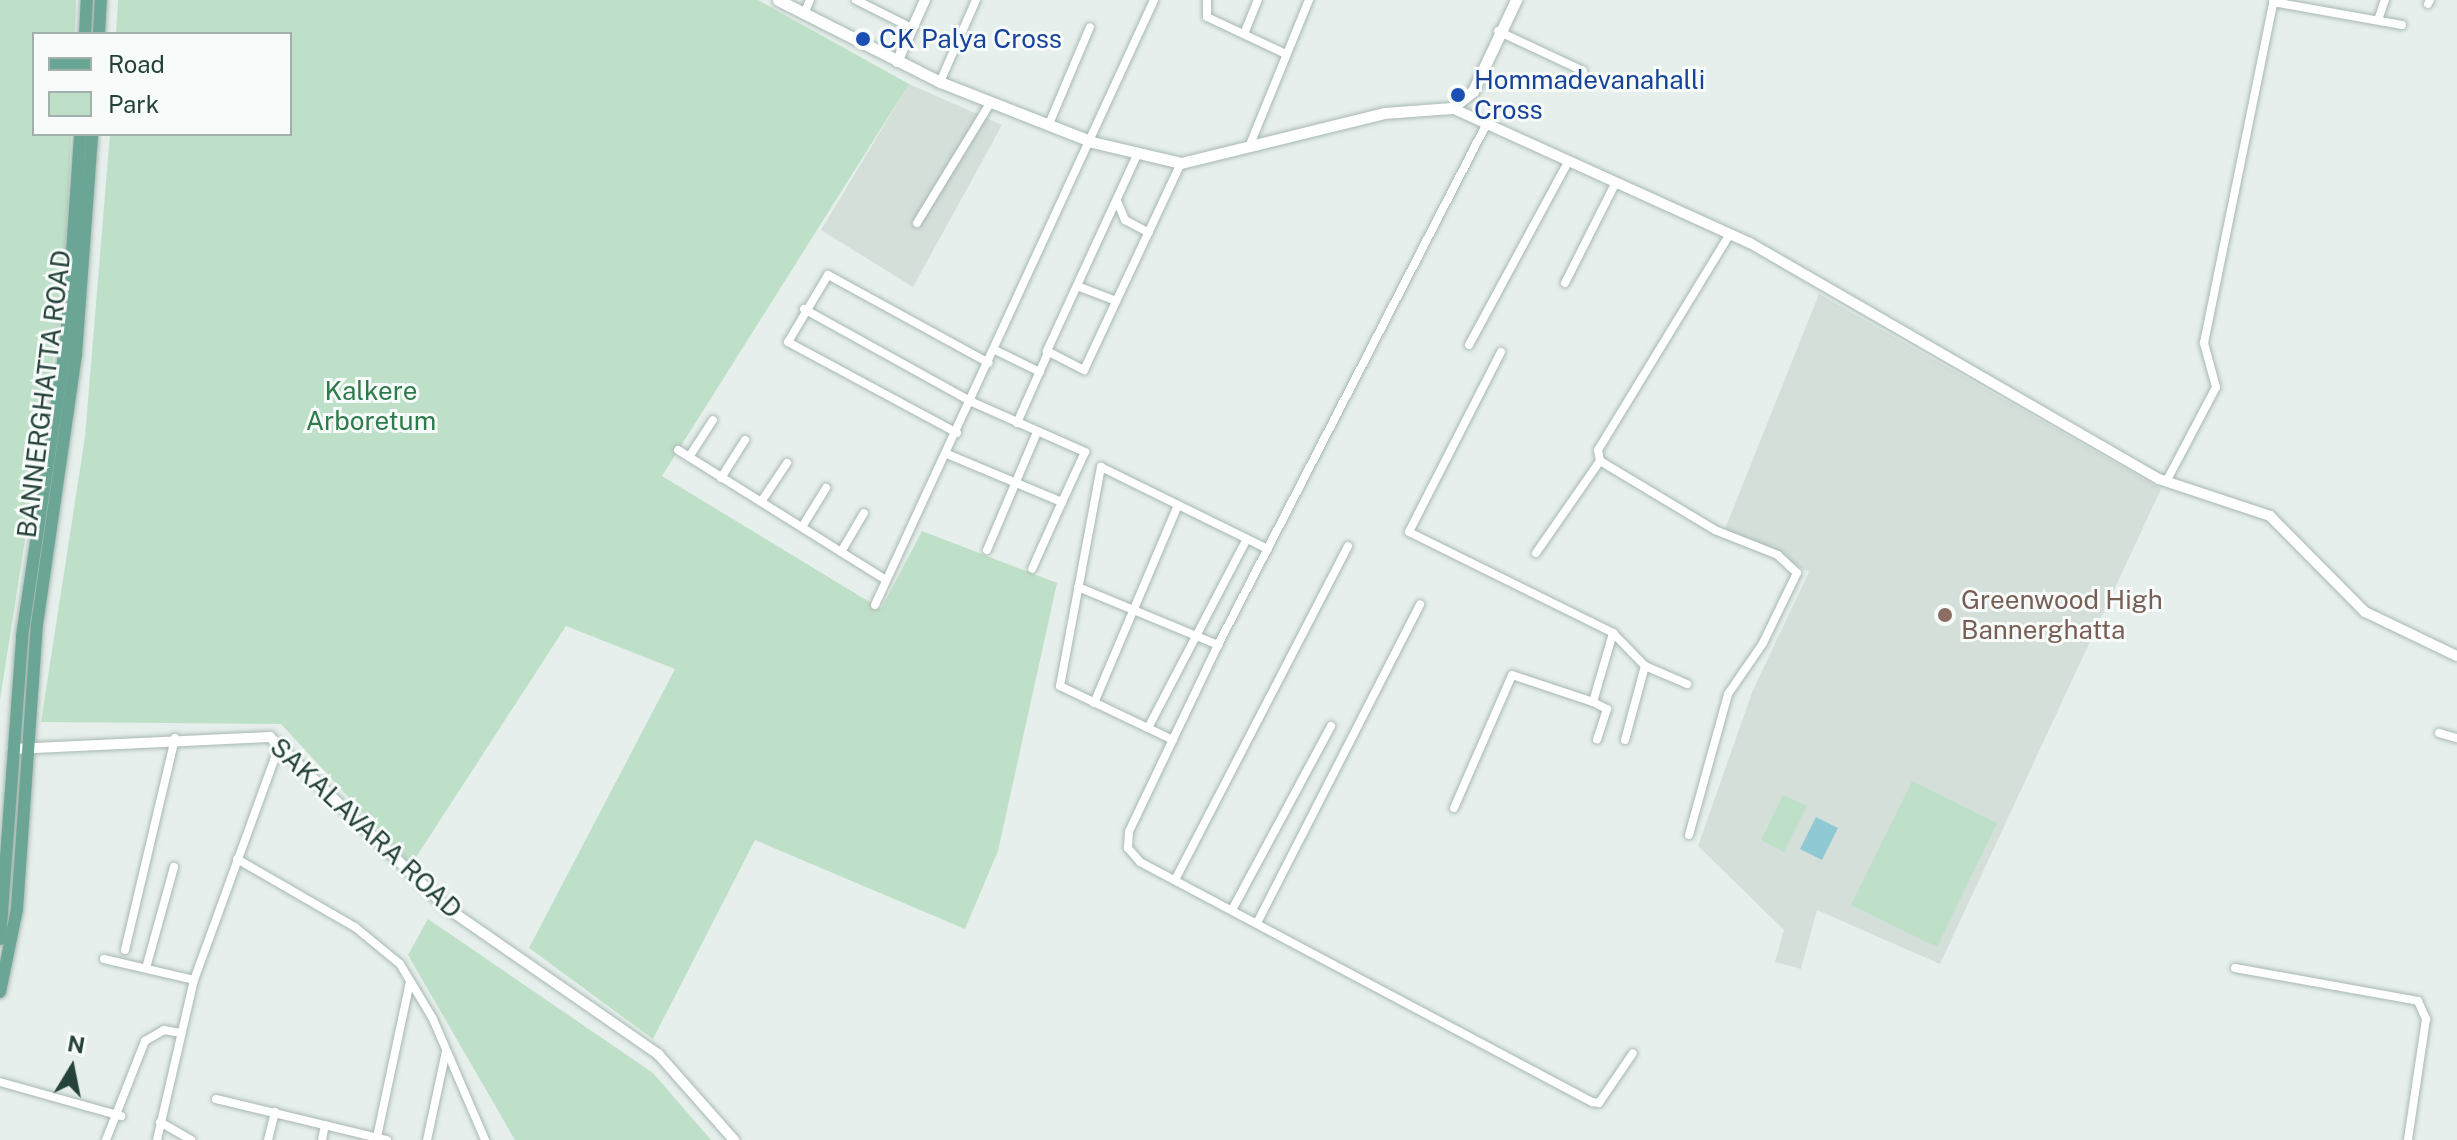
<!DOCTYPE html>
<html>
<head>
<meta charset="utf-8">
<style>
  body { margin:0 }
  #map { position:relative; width:2457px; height:1140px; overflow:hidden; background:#e6efeb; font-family:"Public Sans",sans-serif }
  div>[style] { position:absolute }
  .built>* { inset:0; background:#d4dfda }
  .green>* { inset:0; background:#bfe0c8 }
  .water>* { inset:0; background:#8ec9d4 }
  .roads { filter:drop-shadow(0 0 2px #a8b8b2) drop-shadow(0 0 2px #a8b8b2) }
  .minor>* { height:8px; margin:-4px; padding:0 4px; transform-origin:4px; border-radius:4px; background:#fff }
  .tertiary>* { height:10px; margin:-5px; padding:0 5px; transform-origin:5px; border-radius:5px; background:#fff }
  .secondary>* { height:11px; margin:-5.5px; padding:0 5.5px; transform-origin:5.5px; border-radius:5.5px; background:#fff }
  .primary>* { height:12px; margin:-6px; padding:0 6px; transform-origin:6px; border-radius:6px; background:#6aa596 }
  .dots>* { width:22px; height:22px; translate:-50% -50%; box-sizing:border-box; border:4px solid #f7fbf9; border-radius:50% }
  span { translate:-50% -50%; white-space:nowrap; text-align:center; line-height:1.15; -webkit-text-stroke:6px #f7fbf9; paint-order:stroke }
  .transit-label { font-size:26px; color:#164399 }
  .left { translate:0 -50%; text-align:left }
  .park-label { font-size:26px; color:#2d7a4b }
  .street-label { font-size:26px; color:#24423a }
  .education-label { font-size:26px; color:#785e54 }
  .legend { position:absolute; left:32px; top:32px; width:260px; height:104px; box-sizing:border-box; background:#f7fbf9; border:2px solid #a3b1ad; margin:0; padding:10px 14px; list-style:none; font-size:24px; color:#24423a }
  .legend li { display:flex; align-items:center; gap:16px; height:40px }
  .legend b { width:40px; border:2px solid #a3b1ad }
  .north { position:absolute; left:32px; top:1028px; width:80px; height:80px; -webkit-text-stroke:6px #f7fbf9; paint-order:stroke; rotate:10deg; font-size:22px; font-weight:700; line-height:32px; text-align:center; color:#24423a }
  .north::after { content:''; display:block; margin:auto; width:28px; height:36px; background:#24423a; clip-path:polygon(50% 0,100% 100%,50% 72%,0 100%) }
</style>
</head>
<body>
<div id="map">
  <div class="built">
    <div style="clip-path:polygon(909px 84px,1002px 125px,913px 287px,821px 230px)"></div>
    <div style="clip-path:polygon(1819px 294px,2161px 489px,1940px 964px,1817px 910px,1801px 969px,1775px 962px,1784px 930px,1698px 846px,1753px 690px,1809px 572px,1725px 529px)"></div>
  </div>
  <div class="green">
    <div style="clip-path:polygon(0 0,76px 0,75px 34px,34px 34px,34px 134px,71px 134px,65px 283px,0 700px)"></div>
    <div style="clip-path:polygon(118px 0,758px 0,909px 84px,662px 476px,881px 609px,922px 531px,1057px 583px,998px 851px,965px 929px,755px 840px,653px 1039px,529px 948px,675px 669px,566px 626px,411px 865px,281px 724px,41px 722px,85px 437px,110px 134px,290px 134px,290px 34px,116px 34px)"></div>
    <div style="clip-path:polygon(1912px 781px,1997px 823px,1937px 947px,1851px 905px)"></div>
    <div style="clip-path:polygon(1783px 795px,1807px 806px,1784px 852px,1761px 840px)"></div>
    <div style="clip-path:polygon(428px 919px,653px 1073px,711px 1140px,515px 1140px,408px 955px)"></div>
  </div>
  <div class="water">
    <div style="clip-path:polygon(1816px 817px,1838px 828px,1822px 860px,1800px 849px)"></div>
  </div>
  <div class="roads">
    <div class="minor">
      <div style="left:856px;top:0;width:63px;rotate:26.6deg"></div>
      <div style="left:1207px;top:0;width:17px;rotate:90deg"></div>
      <div style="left:1207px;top:17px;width:85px;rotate:25.1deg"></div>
      <div style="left:2273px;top:2px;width:131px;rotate:10.1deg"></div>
      <div style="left:2428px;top:4px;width:4px;rotate:-63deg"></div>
      <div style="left:804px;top:14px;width:15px;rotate:-67deg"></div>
      <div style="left:2378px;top:20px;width:21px;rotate:-71deg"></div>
      <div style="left:1498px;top:31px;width:94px;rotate:25.2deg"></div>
      <div style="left:1244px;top:34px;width:37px;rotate:-68deg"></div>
      <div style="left:940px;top:82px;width:90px;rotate:-66.3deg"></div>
      <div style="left:1049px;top:124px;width:105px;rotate:-67.1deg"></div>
      <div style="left:1486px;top:125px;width:585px;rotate:117.27deg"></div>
      <div style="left:1218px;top:645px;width:207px;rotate:115.5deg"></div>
      <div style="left:1129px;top:832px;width:16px;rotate:94deg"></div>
      <div style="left:1128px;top:848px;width:18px;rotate:49deg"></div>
      <div style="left:1140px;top:862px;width:512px;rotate:27.97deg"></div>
      <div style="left:1592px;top:1102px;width:7px;rotate:8deg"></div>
      <div style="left:1599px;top:1103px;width:60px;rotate:-55.8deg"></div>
      <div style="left:1249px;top:147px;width:159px;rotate:-67.8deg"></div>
      <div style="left:1137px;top:155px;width:216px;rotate:114.7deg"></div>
      <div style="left:1047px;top:351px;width:42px;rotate:27.2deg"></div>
      <div style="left:1084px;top:370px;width:229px;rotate:-64.9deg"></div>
      <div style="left:1117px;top:201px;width:21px;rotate:67deg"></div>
      <div style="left:1125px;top:220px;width:27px;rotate:28deg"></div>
      <div style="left:917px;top:223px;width:142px;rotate:-58.6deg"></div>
      <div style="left:1565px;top:283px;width:111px;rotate:-63.2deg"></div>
      <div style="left:1077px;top:286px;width:42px;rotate:21deg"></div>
      <div style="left:804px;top:309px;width:192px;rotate:29deg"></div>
      <div style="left:972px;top:402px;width:124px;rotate:23.9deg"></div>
      <div style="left:1085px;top:452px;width:55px;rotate:114.7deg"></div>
      <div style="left:1469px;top:345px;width:208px;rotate:-61.6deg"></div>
      <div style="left:995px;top:350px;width:50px;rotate:26.1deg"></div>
      <div style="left:1501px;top:352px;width:202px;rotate:117.1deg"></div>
      <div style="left:1409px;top:532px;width:228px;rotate:26.3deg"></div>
      <div style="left:1613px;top:633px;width:46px;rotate:45.9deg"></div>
      <div style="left:1645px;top:666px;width:46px;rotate:23.2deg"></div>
      <div style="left:1017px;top:423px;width:74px;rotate:-66.2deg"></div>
      <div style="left:957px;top:433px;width:192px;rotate:-151.7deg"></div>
      <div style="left:788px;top:342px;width:78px;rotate:-59.2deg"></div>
      <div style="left:828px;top:275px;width:183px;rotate:28.7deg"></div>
      <div style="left:678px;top:450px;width:245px;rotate:32deg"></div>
      <div style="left:947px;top:454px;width:125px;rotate:22.7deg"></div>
      <div style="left:1062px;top:502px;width:73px;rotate:114.1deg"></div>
      <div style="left:689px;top:457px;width:44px;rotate:-57deg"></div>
      <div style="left:721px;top:478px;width:45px;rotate:-57.7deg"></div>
      <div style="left:2166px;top:482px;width:107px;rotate:-62.2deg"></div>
      <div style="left:2216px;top:387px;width:46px;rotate:-105.3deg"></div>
      <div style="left:2204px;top:343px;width:350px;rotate:-78.5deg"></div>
      <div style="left:761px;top:502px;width:47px;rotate:-56.3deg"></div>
      <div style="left:802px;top:527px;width:46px;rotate:-58.4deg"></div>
      <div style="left:987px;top:550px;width:128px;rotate:-67deg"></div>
      <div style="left:841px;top:552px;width:45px;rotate:-59.5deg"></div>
      <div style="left:1536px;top:553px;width:112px;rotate:-55.2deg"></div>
      <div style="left:1078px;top:587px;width:152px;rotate:22.5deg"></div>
      <div style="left:875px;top:605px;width:666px;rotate:-65.24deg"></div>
      <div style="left:1593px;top:702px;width:16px;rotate:27deg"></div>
      <div style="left:1607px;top:709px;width:32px;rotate:108deg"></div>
      <div style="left:1094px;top:703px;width:215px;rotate:-67deg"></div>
      <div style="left:1148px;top:728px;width:213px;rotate:-62.4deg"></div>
      <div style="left:2439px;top:733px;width:19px;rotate:16deg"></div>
      <div style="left:1173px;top:740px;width:125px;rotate:-154.5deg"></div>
      <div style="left:1060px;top:686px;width:223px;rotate:-79.4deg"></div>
      <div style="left:1101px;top:467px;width:186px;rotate:26.2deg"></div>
      <div style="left:1625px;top:740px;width:77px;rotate:-74.9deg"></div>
      <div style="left:1454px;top:808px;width:145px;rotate:-66.4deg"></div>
      <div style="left:1512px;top:675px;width:85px;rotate:18.4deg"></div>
      <div style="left:1593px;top:702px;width:72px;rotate:-73.8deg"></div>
      <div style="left:1689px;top:835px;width:146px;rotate:-74.5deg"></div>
      <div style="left:1728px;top:694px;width:62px;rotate:-55.5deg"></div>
      <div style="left:1763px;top:643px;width:78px;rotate:-64.1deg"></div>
      <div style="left:1797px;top:573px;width:26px;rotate:-137deg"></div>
      <div style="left:1778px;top:555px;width:68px;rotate:-158.4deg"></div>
      <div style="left:1715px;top:530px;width:134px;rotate:-149deg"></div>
      <div style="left:1600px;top:461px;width:11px;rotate:-100deg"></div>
      <div style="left:1598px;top:450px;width:253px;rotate:-58.6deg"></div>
      <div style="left:237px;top:859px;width:136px;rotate:30deg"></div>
      <div style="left:355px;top:927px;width:58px;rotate:39.4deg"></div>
      <div style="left:400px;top:964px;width:64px;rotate:59deg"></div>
      <div style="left:433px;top:1019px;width:132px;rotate:66.7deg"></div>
      <div style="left:1175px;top:880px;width:376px;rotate:-62.6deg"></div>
      <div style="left:1232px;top:910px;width:209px;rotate:-61.7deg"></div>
      <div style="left:1257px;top:923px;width:358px;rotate:-62.9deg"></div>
      <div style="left:125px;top:950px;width:218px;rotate:-76.7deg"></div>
      <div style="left:104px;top:959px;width:92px;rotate:13.1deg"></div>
      <div style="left:146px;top:968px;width:105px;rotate:-74.5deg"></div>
      <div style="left:2235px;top:968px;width:186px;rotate:10.2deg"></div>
      <div style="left:2418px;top:1001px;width:20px;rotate:66deg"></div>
      <div style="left:2426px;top:1019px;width:122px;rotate:98.5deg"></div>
      <div style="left:0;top:1082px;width:126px;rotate:15.7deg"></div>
      <div style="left:216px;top:1099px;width:176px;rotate:13.5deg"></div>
      <div style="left:160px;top:1122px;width:36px;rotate:30deg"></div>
      <div style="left:377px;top:1137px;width:158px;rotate:-78deg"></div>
      <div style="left:106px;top:1140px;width:106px;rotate:-68.5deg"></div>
      <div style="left:145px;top:1041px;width:22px;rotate:-30deg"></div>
      <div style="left:164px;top:1030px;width:17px;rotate:10deg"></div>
      <div style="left:157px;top:1140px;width:164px;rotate:-77deg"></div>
      <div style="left:194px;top:980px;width:249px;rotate:-70deg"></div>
      <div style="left:268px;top:1140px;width:29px;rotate:-76deg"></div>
      <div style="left:322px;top:1140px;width:15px;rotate:-79deg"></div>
      <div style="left:427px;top:1140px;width:91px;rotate:-77.9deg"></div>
    </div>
    <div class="tertiary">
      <div style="left:897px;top:62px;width:68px;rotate:-65.7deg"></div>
      <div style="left:1452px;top:108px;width:327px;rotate:24.4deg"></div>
      <div style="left:1750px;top:243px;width:472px;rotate:30deg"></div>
      <div style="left:2159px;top:479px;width:117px;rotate:18.4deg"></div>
      <div style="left:2270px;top:516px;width:135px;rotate:45.3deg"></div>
      <div style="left:2365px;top:612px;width:102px;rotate:25.6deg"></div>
      <div style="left:13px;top:749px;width:257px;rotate:-2.7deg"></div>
      <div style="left:270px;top:737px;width:246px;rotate:44deg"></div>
      <div style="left:447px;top:908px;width:257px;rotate:34.7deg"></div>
      <div style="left:658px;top:1054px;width:115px;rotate:48.5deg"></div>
    </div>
    <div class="secondary">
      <div style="left:778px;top:0;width:182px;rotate:26.8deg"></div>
      <div style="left:940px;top:82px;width:163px;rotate:21.5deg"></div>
      <div style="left:1092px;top:142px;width:91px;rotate:13.3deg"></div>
      <div style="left:1181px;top:163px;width:209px;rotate:-13.8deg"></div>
      <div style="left:1384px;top:113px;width:68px;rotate:-4.2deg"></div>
      <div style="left:1452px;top:108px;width:27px;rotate:-39deg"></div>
      <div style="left:1473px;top:91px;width:101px;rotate:-64.7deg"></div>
    </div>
    <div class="primary">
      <div style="left:85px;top:34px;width:34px;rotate:-87deg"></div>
      <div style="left:99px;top:34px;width:34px;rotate:-87deg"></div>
      <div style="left:0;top:939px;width:304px;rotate:-85.8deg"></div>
      <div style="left:22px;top:636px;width:298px;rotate:-81.5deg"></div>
      <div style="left:66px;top:341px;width:207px;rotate:-86.1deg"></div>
      <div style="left:0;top:992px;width:85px;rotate:-78.4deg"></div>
      <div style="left:17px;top:909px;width:285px;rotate:-86deg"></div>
      <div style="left:37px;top:625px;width:274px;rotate:-81.8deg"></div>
      <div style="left:76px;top:354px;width:221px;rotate:-85.8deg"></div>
    </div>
  </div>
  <div class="dots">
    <div style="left:863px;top:39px;background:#1a4fb4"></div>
    <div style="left:1458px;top:95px;background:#1a4fb4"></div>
    <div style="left:1945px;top:615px;background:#8d6e63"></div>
  </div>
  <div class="transit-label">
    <span class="left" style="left:879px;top:39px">CK Palya Cross</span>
    <span class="left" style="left:1474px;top:95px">Hommadevanahalli<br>Cross</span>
  </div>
  <div class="park-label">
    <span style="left:371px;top:406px">Kalkere<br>Arboretum</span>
  </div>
  <div class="street-label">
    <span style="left:44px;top:394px;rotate:-83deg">BANNERGHATTA ROAD</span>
    <span style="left:366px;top:828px;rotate:43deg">SAKALAVARA ROAD</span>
  </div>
  <div class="education-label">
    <span class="left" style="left:1961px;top:615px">Greenwood High<br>Bannerghatta</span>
  </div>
  <ul class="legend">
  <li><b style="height:10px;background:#6aa596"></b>Road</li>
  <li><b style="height:22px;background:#bfe0c8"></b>Park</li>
  </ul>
  <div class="north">N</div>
</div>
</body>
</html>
